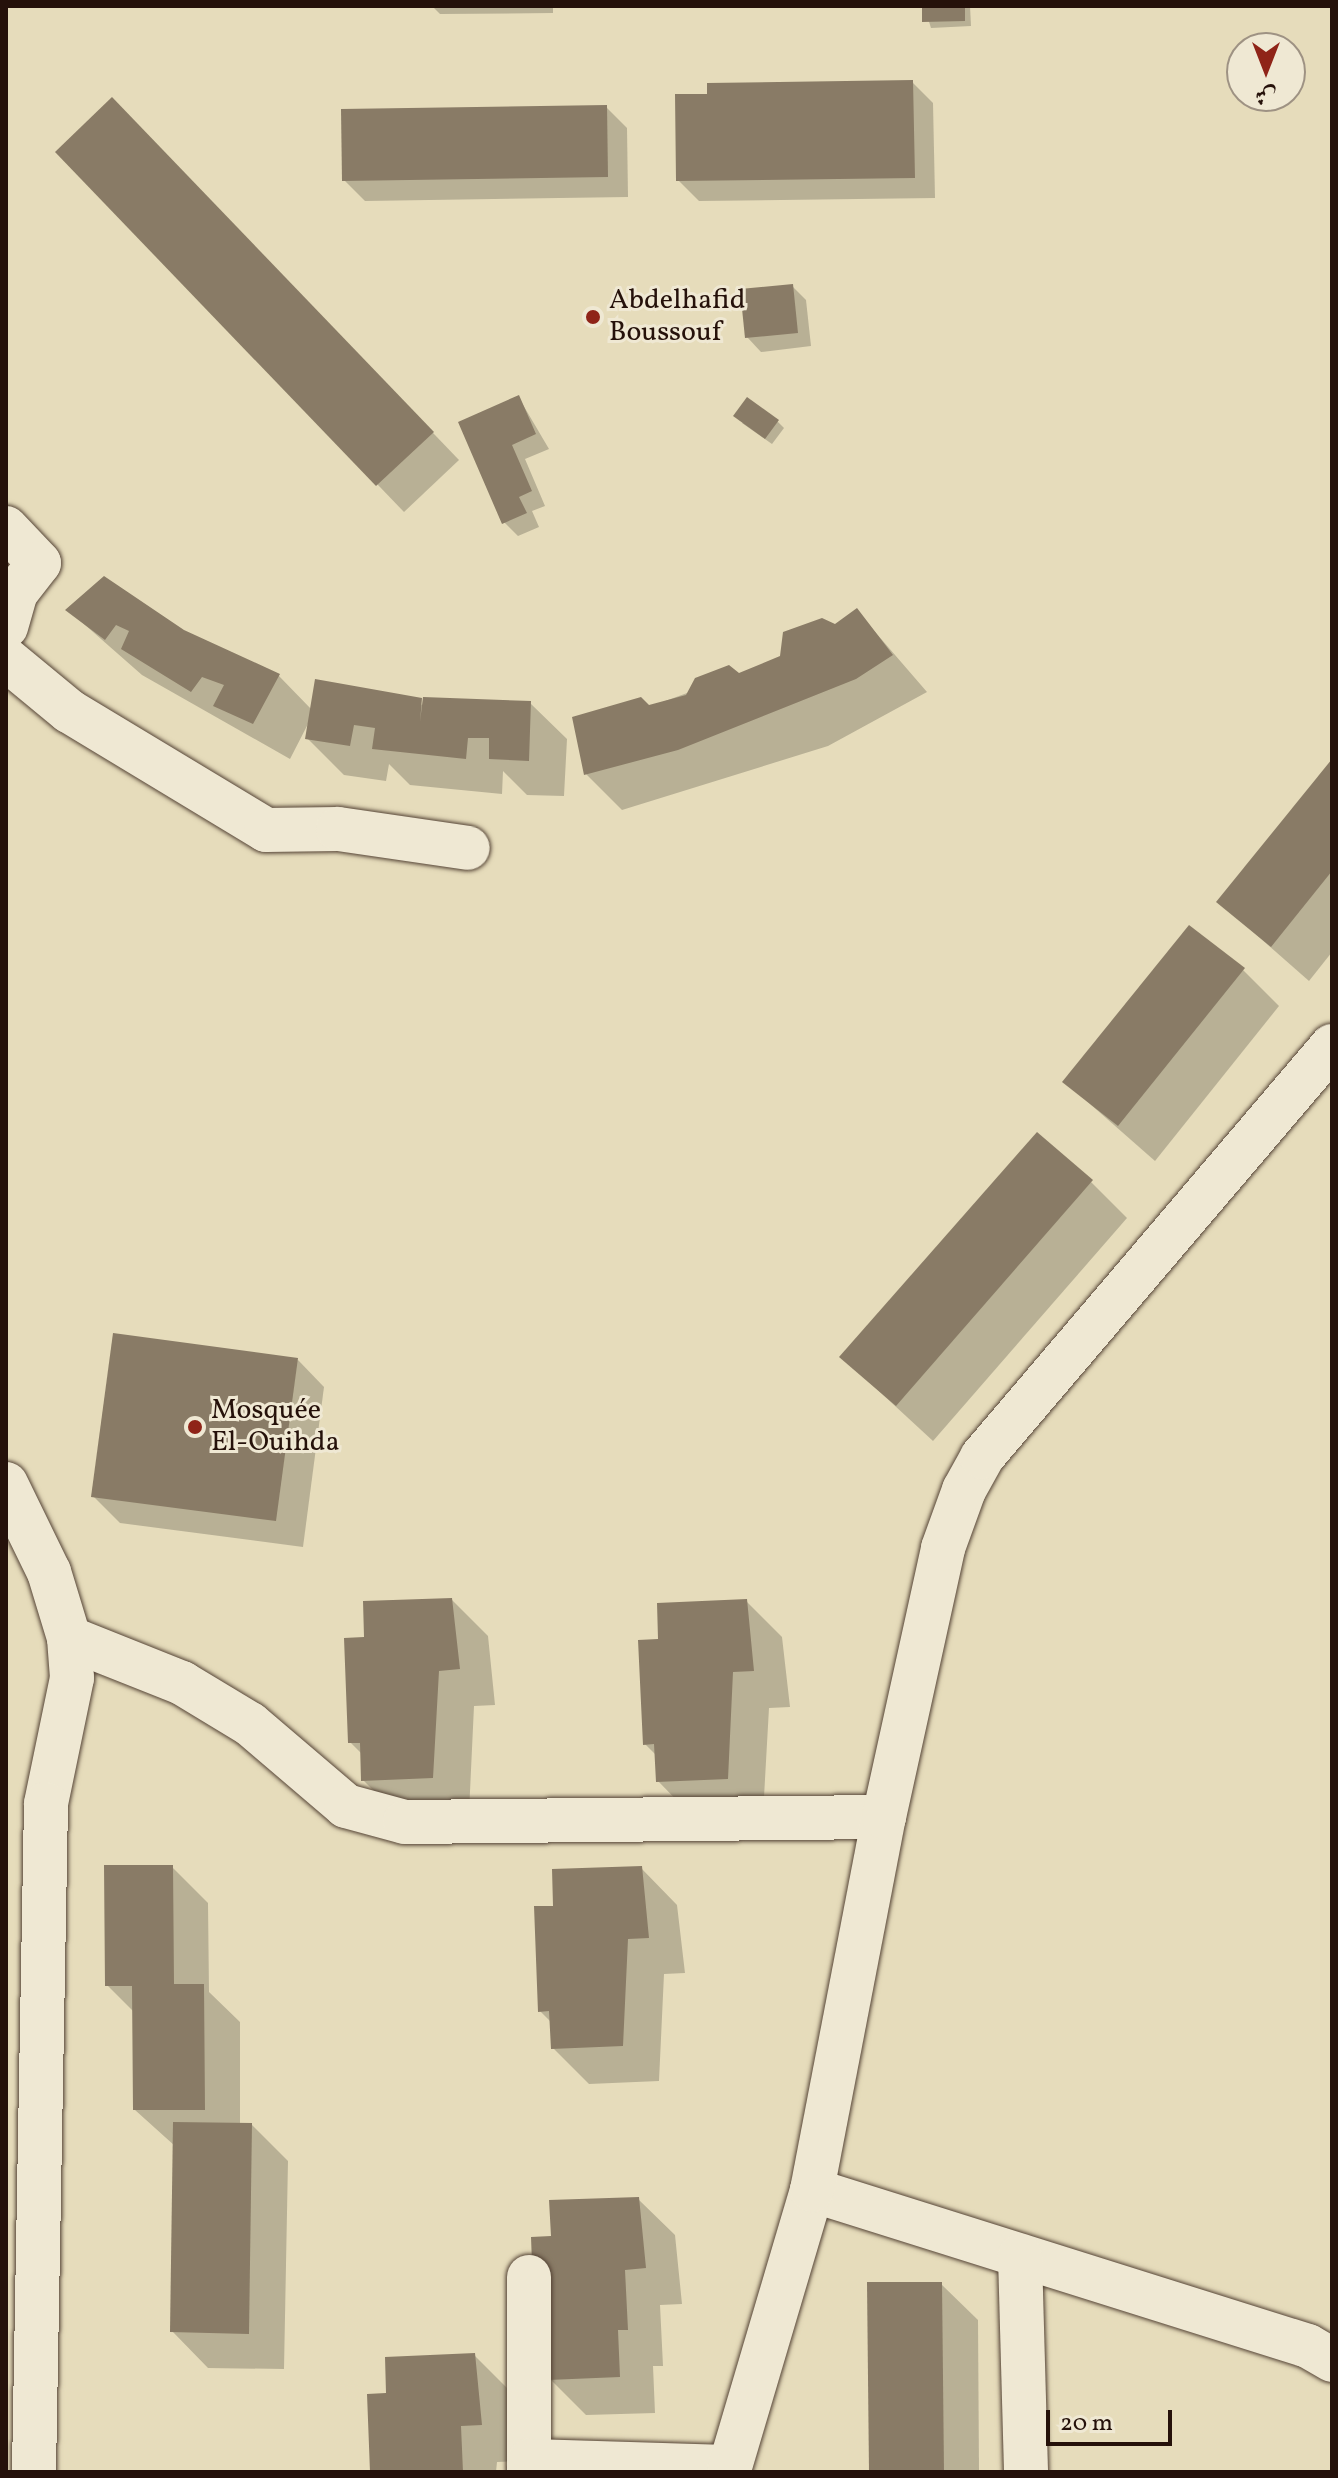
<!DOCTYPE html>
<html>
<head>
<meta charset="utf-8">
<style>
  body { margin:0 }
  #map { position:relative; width:1338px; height:2478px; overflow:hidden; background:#e6dcbb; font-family:Vollkorn,Amiri,serif }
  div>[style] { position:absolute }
  .shadow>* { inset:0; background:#0003 }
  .building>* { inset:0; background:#897b66 }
  .roads { filter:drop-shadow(0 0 2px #554436) drop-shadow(0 0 2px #554436) }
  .minor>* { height:44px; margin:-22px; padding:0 22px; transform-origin:22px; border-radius:22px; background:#efe8d3 }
  .dots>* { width:22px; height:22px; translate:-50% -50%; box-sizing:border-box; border:4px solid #efe8d3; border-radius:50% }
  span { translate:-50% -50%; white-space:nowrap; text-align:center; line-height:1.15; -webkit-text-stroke:6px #efe8d3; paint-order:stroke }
  .poi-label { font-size:28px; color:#25110a }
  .left { translate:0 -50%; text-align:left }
  .frame { position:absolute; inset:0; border:8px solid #25110a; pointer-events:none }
  .north { position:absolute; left:1226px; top:32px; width:80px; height:80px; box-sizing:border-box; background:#efe8d3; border:2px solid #9e9283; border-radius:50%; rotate:180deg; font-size:22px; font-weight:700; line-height:32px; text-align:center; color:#25110a }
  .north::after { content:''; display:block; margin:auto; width:28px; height:36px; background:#8f2418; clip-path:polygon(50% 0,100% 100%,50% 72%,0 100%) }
  .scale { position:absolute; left:1046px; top:2410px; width:126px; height:36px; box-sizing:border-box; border:4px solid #25110a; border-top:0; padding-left:10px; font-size:24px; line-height:28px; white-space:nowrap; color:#25110a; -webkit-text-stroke:6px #efe8d3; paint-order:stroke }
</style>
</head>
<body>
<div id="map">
  <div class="shadow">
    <div style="clip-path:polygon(432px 6px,553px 6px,553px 13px,440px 14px)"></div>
    <div style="clip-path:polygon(924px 6px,970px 6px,971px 26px,931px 28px)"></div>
    <div style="clip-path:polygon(912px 82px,933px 103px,935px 198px,699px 201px,678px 180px,709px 96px)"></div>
    <div style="clip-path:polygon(606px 107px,627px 128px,628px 197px,365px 201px,344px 180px)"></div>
    <div style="clip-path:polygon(139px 127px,459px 460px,404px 512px,58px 152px)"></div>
    <div style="clip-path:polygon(792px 286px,806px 300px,811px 346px,761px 352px,747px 337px)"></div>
    <div style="clip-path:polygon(519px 398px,549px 449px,525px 459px,545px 506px,532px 511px,539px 527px,518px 536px,504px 522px,461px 423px)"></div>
    <div style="clip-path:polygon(777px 421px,784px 428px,772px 444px,742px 423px)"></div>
    <div style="clip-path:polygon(68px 610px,183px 632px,279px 676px,312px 710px,317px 682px,423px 705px,530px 703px,567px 739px,564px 796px,527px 795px,503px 771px,502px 794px,410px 785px,389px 764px,386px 781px,344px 775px,307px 738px,309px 722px,290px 759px,142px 675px)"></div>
    <div style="clip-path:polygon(857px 611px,927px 692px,828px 746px,622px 810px,586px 774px,649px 707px,782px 658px)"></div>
    <div style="clip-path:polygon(1332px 762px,1332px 952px,1309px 981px,1219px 902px)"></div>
    <div style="clip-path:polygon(1243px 970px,1279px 1006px,1155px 1161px,1065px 1082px)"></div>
    <div style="clip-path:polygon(1091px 1182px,1127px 1218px,933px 1441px,842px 1357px)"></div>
    <div style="clip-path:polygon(298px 1360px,324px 1387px,303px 1547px,120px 1523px,93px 1496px)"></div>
    <div style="clip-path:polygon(452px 1600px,488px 1636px,495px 1705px,474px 1706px,469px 1813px,399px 1816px,363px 1780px,362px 1754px,350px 1742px,366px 1639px)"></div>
    <div style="clip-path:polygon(746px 1601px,782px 1637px,790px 1707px,769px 1708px,763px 1815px,694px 1818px,658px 1781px,657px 1756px,645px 1744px,660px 1641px)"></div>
    <div style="clip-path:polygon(172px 1867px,208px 1903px,209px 1992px,240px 2022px,240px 2125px,252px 2125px,288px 2161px,284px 2369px,208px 2368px,172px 2331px,175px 2146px,135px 2110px,134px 2012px,107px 1985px)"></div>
    <div style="clip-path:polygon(641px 1868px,677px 1905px,685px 1973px,664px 1974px,659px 2081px,589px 2084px,553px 2048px,552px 2023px,540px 2011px,555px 1908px)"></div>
    <div style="clip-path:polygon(638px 2199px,675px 2235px,682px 2304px,660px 2305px,663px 2366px,653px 2366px,655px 2413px,586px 2415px,550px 2379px,553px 2238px)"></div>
    <div style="clip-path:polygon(941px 2284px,978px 2320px,979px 2472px,871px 2472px)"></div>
    <div style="clip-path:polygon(474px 2355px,511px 2392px,518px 2461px,497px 2462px,496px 2472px,372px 2472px,389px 2395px)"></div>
  </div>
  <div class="building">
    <div style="clip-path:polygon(922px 6px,965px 6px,965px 21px,922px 22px)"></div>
    <div style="clip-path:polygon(913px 80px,915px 178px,676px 181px,675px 94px,707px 94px,707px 83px)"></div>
    <div style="clip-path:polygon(112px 97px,434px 432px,376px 486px,55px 152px)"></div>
    <div style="clip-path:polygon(607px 105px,608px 177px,342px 181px,341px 109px)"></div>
    <div style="clip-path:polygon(793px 284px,798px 333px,745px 338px,740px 289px)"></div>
    <div style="clip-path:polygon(519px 395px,536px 434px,512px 445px,532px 491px,519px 497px,527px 513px,502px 524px,458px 422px)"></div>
    <div style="clip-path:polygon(747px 397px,779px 420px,765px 439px,733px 416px)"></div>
    <div style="clip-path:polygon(104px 576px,184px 630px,280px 674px,253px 724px,213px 706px,224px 685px,202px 677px,191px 692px,121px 649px,129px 631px,116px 625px,105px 640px,65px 610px)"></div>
    <div style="clip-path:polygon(857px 608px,893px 655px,856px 679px,678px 750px,584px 775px,572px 717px,641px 697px,649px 705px,686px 695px,695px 678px,729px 665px,739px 673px,780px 656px,783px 632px,822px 618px,835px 624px)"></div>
    <div style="clip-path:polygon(315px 679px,422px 698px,420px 722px,423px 697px,531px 701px,529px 761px,489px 759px,489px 738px,468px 738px,466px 759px,372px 749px,375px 728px,354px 725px,350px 746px,305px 739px)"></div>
    <div style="clip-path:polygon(1332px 759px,1332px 871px,1271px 947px,1216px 902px)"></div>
    <div style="clip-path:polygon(1189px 925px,1245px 968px,1118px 1126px,1062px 1082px)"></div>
    <div style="clip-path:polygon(1037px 1132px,1093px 1180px,896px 1406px,839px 1357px)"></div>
    <div style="clip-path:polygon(113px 1333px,298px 1358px,276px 1521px,91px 1497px)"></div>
    <div style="clip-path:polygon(452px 1598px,460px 1669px,439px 1671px,433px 1778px,361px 1781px,360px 1743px,348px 1743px,344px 1638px,364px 1637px,363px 1601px)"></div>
    <div style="clip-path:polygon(747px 1599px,754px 1671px,733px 1672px,728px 1779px,656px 1782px,654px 1744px,643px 1745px,638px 1640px,658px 1639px,657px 1603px)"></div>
    <div style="clip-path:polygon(104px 1865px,173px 1865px,174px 1984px,204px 1984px,205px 2110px,133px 2110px,132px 1986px,105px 1986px)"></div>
    <div style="clip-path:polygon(642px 1866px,649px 1938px,628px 1939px,623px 2046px,551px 2049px,549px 2011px,538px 2012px,534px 1906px,553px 1906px,552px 1869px)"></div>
    <div style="clip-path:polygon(173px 2122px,252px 2123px,249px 2334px,170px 2332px)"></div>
    <div style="clip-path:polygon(639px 2197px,646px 2268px,625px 2270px,628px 2330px,618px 2330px,620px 2377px,548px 2380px,535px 2342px,531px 2237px,551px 2236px,549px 2200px)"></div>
    <div style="clip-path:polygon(867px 2282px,942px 2282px,944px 2472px,869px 2472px)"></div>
    <div style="clip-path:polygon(475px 2353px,482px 2425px,461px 2426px,463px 2472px,370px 2472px,367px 2394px,386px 2393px,385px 2357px)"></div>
  </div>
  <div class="roads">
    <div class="minor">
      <div style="left:6px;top:528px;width:48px;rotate:46.7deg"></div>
      <div style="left:39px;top:563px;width:37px;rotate:128deg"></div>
      <div style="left:16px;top:592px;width:36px;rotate:106deg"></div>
      <div style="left:6px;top:659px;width:82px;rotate:39.5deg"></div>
      <div style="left:69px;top:711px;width:230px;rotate:31.1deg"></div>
      <div style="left:266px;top:830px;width:72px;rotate:-0.8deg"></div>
      <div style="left:338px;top:829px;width:131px;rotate:8.3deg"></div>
      <div style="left:6px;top:1484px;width:98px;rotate:64deg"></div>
      <div style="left:49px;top:1572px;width:69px;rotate:73.1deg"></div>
      <div style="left:69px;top:1638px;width:40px;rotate:85.7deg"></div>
      <div style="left:72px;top:1678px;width:129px;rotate:101.7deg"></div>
      <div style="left:46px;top:1804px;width:668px;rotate:91.03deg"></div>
      <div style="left:69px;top:1638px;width:122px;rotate:21.7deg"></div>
      <div style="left:182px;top:1683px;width:79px;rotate:31.1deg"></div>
      <div style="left:250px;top:1724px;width:126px;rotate:40.5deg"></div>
      <div style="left:346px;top:1806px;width:61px;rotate:15.2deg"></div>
      <div style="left:405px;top:1822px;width:479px;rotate:-0.6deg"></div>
      <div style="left:812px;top:2190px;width:520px;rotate:17.46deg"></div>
      <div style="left:1308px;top:2346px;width:28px;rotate:30deg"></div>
      <div style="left:1020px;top:2256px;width:216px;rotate:88.4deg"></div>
      <div style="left:529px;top:2277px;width:195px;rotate:90deg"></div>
      <div style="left:529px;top:2461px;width:201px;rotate:1.7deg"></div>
      <div style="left:730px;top:2467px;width:289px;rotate:-73.5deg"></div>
      <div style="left:812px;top:2190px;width:380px;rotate:-79.1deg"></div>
      <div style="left:884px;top:1817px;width:275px;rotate:-77.6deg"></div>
      <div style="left:943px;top:1548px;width:62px;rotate:-70.1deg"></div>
      <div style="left:964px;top:1490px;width:38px;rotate:-61deg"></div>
      <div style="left:982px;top:1457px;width:540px;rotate:-49.58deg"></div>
    </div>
  </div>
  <div class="dots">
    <div style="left:593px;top:317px;background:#8f2418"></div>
    <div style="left:195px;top:1427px;background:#8f2418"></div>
  </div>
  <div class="poi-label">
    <span class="left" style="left:609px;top:317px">Abdelhafid<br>Boussouf</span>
    <span class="left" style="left:211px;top:1427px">Mosquée<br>El-Ouihda</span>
  </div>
  <div class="frame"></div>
  <div class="north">ش</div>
  <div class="scale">20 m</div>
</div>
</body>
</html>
